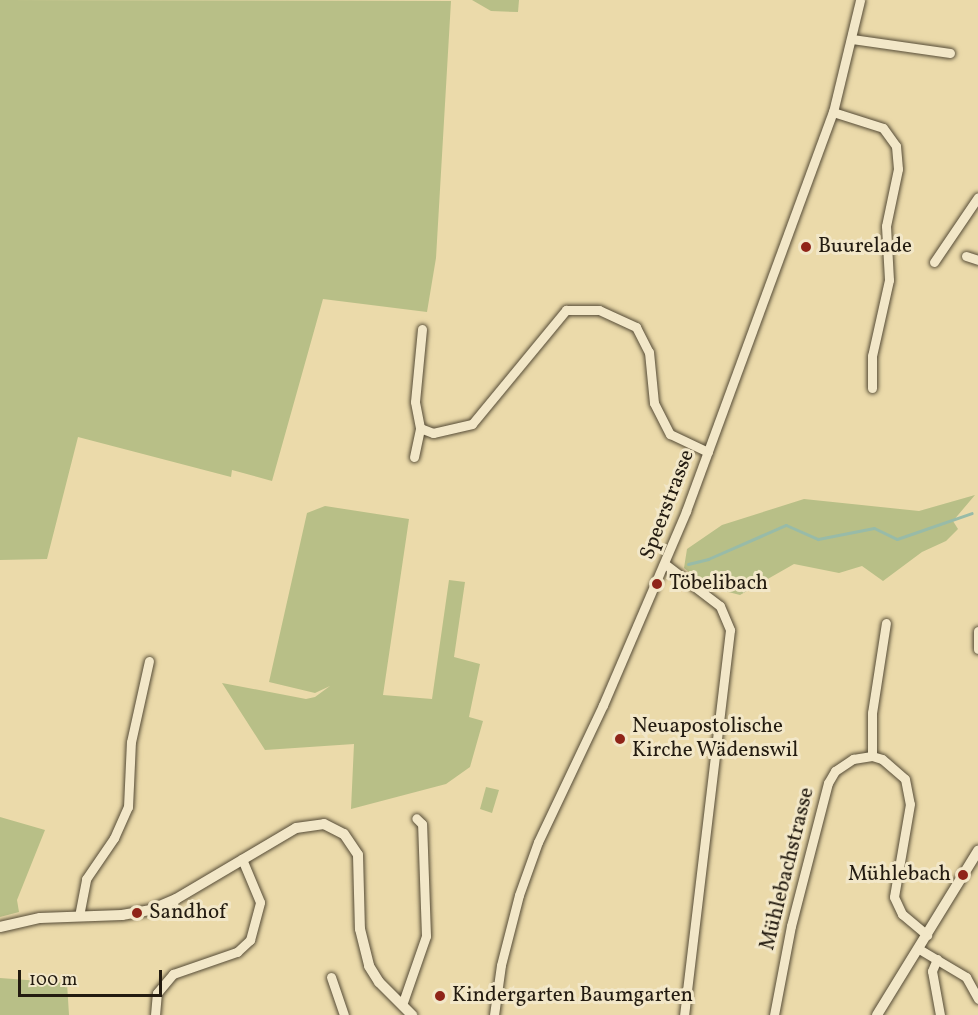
<!DOCTYPE html>
<html>
<head>
<meta charset="utf-8">
<style>
  body { margin:0 }
  #map { position:relative; width:978px; height:1015px; overflow:hidden; background:#ebdaaa; font-family:Vollkorn,serif }
  div>[style] { position:absolute }
  .green>* { inset:0; background:#b8bf87 }
  .stream>* { height:3px; margin:-1.5px; padding:0 1.5px; transform-origin:1.5px; border-radius:1.5px; background:#98bba8 }
  .roads { filter:drop-shadow(0 0 2px #554b36) drop-shadow(0 0 2px #554b36) }
  .minor>* { height:9px; margin:-4.5px; padding:0 4.5px; transform-origin:4.5px; border-radius:4.5px; background:#f2e7c8 }
  .tertiary>* { height:10px; margin:-5px; padding:0 5px; transform-origin:5px; border-radius:5px; background:#f2e7c8 }
  .dots>* { width:16px; height:16px; translate:-50% -50%; box-sizing:border-box; border:3px solid #f2e7c8; border-radius:50% }
  span { translate:-50% -50%; white-space:nowrap; text-align:center; line-height:1.15; -webkit-text-stroke:6px #f2e7c8; paint-order:stroke }
  .poi-label { font-size:21px; color:#231b10 }
  .left { translate:0 -50%; text-align:left }
  .right { translate:-100% -50%; text-align:right }
  .street-label { font-size:21px; color:#231b10 }
  .scale { position:absolute; left:18px; top:970px; width:144px; height:27px; box-sizing:border-box; border:3px solid #231b10; border-top:0; padding-left:8px; font-size:18px; line-height:21px; white-space:nowrap; color:#231b10; -webkit-text-stroke:4px #f2e7c8; paint-order:stroke }
</style>
</head>
<body>
<div id="map">
  <div class="green">
    <div style="clip-path:polygon(0 0,451px 1px,436px 258px,427px 312px,323px 299px,272px 481px,232px 470px,231px 477px,78px 437px,47px 559px,0 560px)"></div>
    <div style="clip-path:polygon(472px 0,519px 0,518px 12px,491px 11px)"></div>
    <div style="clip-path:polygon(975px 495px,953px 521px,958px 529px,946px 541px,922px 552px,883px 581px,862px 566px,839px 573px,794px 564px,740px 595px,709px 587px,684px 568px,687px 549px,722px 525px,804px 499px,919px 511px)"></div>
    <div style="clip-path:polygon(325px 506px,409px 519px,383px 695px,432px 699px,449px 580px,465px 582px,454px 657px,480px 664px,469px 717px,483px 721px,470px 767px,446px 784px,351px 809px,354px 744px,265px 750px,222px 683px,306px 699px,315px 697px,330px 686px,315px 693px,269px 682px,307px 513px)"></div>
    <div style="clip-path:polygon(486px 787px,499px 790px,492px 813px,480px 809px)"></div>
    <div style="clip-path:polygon(0 817px,45px 830px,17px 900px,19px 912px,0 917px)"></div>
    <div style="clip-path:polygon(0 978px,67px 983px,69px 1015px,0 1015px)"></div>
  </div>
  <div class="stream">
    <div style="left:688px;top:564px;width:21px;rotate:-14deg"></div>
    <div style="left:708px;top:559px;width:85px;rotate:-23.6deg"></div>
    <div style="left:786px;top:525px;width:35px;rotate:24deg"></div>
    <div style="left:818px;top:539px;width:57px;rotate:-11.1deg"></div>
    <div style="left:874px;top:528px;width:25px;rotate:26deg"></div>
    <div style="left:897px;top:539px;width:79px;rotate:-19.1deg"></div>
  </div>
  <div class="roads">
    <div class="minor">
      <div style="left:852px;top:39px;width:99px;rotate:8.1deg"></div>
      <div style="left:833px;top:112px;width:52px;rotate:17.7deg"></div>
      <div style="left:883px;top:128px;width:22px;rotate:54deg"></div>
      <div style="left:896px;top:146px;width:23px;rotate:85deg"></div>
      <div style="left:898px;top:169px;width:58px;rotate:101.9deg"></div>
      <div style="left:886px;top:226px;width:54px;rotate:86.8deg"></div>
      <div style="left:889px;top:280px;width:78px;rotate:102.6deg"></div>
      <div style="left:872px;top:356px;width:32px;rotate:90deg"></div>
      <div style="left:966px;top:256px;width:13px;rotate:18deg"></div>
      <div style="left:934px;top:262px;width:78px;rotate:-55.9deg"></div>
      <div style="left:422px;top:329px;width:73px;rotate:95.5deg"></div>
      <div style="left:415px;top:402px;width:26px;rotate:79deg"></div>
      <div style="left:420px;top:428px;width:14px;rotate:21deg"></div>
      <div style="left:433px;top:433px;width:40px;rotate:-13deg"></div>
      <div style="left:472px;top:424px;width:148px;rotate:-50.5deg"></div>
      <div style="left:566px;top:310px;width:33px"></div>
      <div style="left:599px;top:310px;width:41px;rotate:24.7deg"></div>
      <div style="left:636px;top:327px;width:28px;rotate:63deg"></div>
      <div style="left:649px;top:352px;width:51px;rotate:84.4deg"></div>
      <div style="left:654px;top:403px;width:35px;rotate:63deg"></div>
      <div style="left:670px;top:434px;width:42px;rotate:25.3deg"></div>
      <div style="left:414px;top:457px;width:30px;rotate:-78deg"></div>
      <div style="left:665px;top:564px;width:69px;rotate:37.4deg"></div>
      <div style="left:720px;top:606px;width:26px;rotate:67deg"></div>
      <div style="left:730px;top:630px;width:388px;rotate:96.8deg"></div>
      <div style="left:978px;top:631px;width:18px;rotate:90deg"></div>
      <div style="left:872px;top:756px;width:43px;rotate:-90deg"></div>
      <div style="left:872px;top:713px;width:91px;rotate:-81.2deg"></div>
      <div style="left:79px;top:916px;width:38px;rotate:-79deg"></div>
      <div style="left:86px;top:879px;width:50px;rotate:-55.7deg"></div>
      <div style="left:114px;top:838px;width:34px;rotate:-66deg"></div>
      <div style="left:128px;top:807px;width:65px;rotate:-87.4deg"></div>
      <div style="left:131px;top:742px;width:83px;rotate:-77.5deg"></div>
      <div style="left:919px;top:949px;width:55px;rotate:30.8deg"></div>
      <div style="left:966px;top:977px;width:25px;rotate:61deg"></div>
      <div style="left:937px;top:959px;width:13px;rotate:113deg"></div>
      <div style="left:932px;top:971px;width:45px;rotate:79.7deg"></div>
      <div style="left:331px;top:977px;width:40px;rotate:71.1deg"></div>
      <div style="left:402px;top:1005px;width:73px;rotate:-70.8deg"></div>
      <div style="left:426px;top:936px;width:112px;rotate:-92deg"></div>
      <div style="left:422px;top:824px;width:8px;rotate:-135deg"></div>
      <div style="left:155px;top:1015px;width:22px;rotate:-85deg"></div>
      <div style="left:157px;top:993px;width:25px;rotate:-50deg"></div>
      <div style="left:173px;top:974px;width:68px;rotate:-19deg"></div>
      <div style="left:237px;top:952px;width:18px;rotate:-43deg"></div>
      <div style="left:250px;top:940px;width:39px;rotate:-75deg"></div>
      <div style="left:260px;top:902px;width:47px;rotate:-112.7deg"></div>
      <div style="left:494px;top:1015px;width:50px;rotate:-82deg"></div>
      <div style="left:501px;top:965px;width:72px;rotate:-75.6deg"></div>
      <div style="left:519px;top:895px;width:56px;rotate:-70.3deg"></div>
      <div style="left:538px;top:842px;width:152px;rotate:-64.6deg"></div>
      <div style="left:603px;top:705px;width:211px;rotate:-66.8deg"></div>
      <div style="left:686px;top:511px;width:425px;rotate:-69.8deg"></div>
      <div style="left:833px;top:112px;width:115px;rotate:-76.4deg"></div>
      <div style="left:774px;top:1015px;width:91px;rotate:-79.2deg"></div>
      <div style="left:791px;top:926px;width:148px;rotate:-75.5deg"></div>
      <div style="left:828px;top:783px;width:14px;rotate:-60deg"></div>
      <div style="left:835px;top:771px;width:22px;rotate:-34deg"></div>
      <div style="left:853px;top:759px;width:19px;rotate:-9deg"></div>
      <div style="left:872px;top:756px;width:10px;rotate:17deg"></div>
      <div style="left:882px;top:759px;width:30px;rotate:41deg"></div>
      <div style="left:905px;top:779px;width:25px;rotate:79deg"></div>
      <div style="left:910px;top:804px;width:94px;rotate:99.8deg"></div>
      <div style="left:894px;top:897px;width:19px;rotate:65deg"></div>
      <div style="left:902px;top:914px;width:33px;rotate:40deg"></div>
    </div>
    <div class="tertiary">
      <div style="left:0;top:927px;width:41px;rotate:-12.7deg"></div>
      <div style="left:40px;top:918px;width:82px;rotate:-2.1deg"></div>
      <div style="left:122px;top:915px;width:28px;rotate:-10deg"></div>
      <div style="left:150px;top:910px;width:28px;rotate:-23deg"></div>
      <div style="left:176px;top:899px;width:139px;rotate:-30.6deg"></div>
      <div style="left:296px;top:828px;width:28px;rotate:-8deg"></div>
      <div style="left:324px;top:824px;width:22px;rotate:27deg"></div>
      <div style="left:344px;top:834px;width:25px;rotate:56deg"></div>
      <div style="left:358px;top:855px;width:74px;rotate:88.5deg"></div>
      <div style="left:360px;top:929px;width:38px;rotate:76deg"></div>
      <div style="left:369px;top:966px;width:19px;rotate:58deg"></div>
      <div style="left:379px;top:982px;width:47px;rotate:45deg"></div>
      <div style="left:877px;top:1015px;width:193px;rotate:-58.4deg"></div>
    </div>
  </div>
  <div class="dots">
    <div style="left:806px;top:247px;background:#8f2418"></div>
    <div style="left:657px;top:584px;background:#8f2418"></div>
    <div style="left:620px;top:739px;background:#8f2418"></div>
    <div style="left:963px;top:875px;background:#8f2418"></div>
    <div style="left:137px;top:913px;background:#8f2418"></div>
    <div style="left:440px;top:996px;background:#8f2418"></div>
  </div>
  <div class="poi-label">
    <span class="left" style="left:818px;top:247px">Buurelade</span>
    <span class="left" style="left:669px;top:584px">Töbelibach</span>
    <span class="left" style="left:632px;top:739px">Neuapostolische<br>Kirche Wädenswil</span>
    <span class="right" style="left:951px;top:875px">Mühlebach</span>
    <span class="left" style="left:149px;top:913px">Sandhof</span>
    <span class="left" style="left:452px;top:996px">Kindergarten Baumgarten</span>
  </div>
  <div class="street-label">
    <span style="left:668px;top:505px;rotate:-69deg">Speerstrasse</span>
    <span style="left:788px;top:869px;rotate:-76deg">Mühlebachstrasse</span>
  </div>
  <div class="scale">100 m</div>
</div>
</body>
</html>
